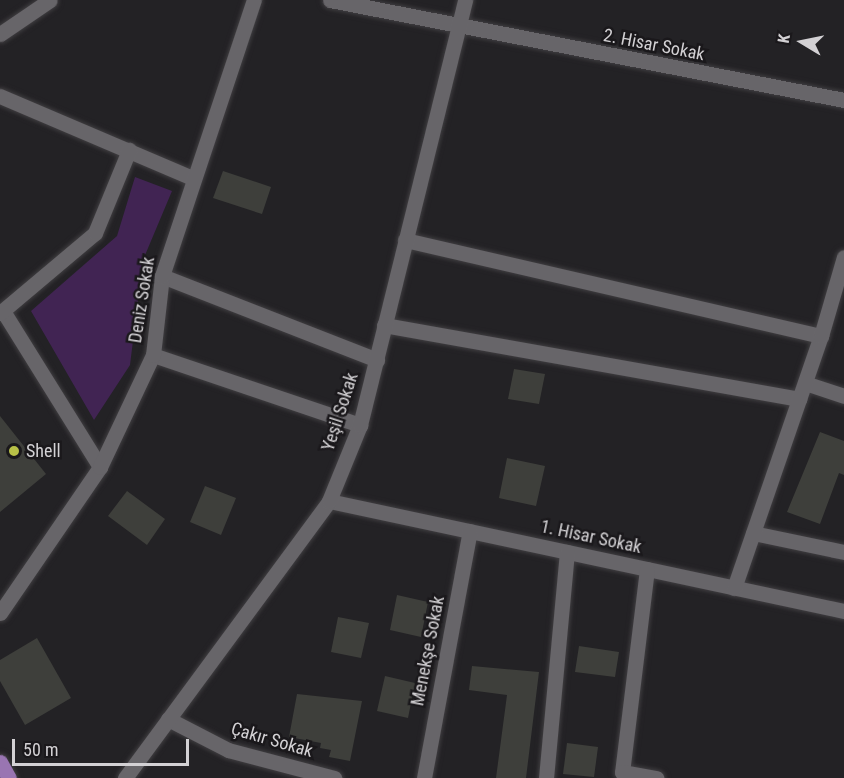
<!DOCTYPE html>
<html>
<head>
<meta charset="utf-8">
<style>
  body { margin:0 }
  #map { position:relative; width:844px; height:778px; overflow:hidden; background:#232225; font-family:"Roboto Condensed",sans-serif }
  div>[style] { position:absolute }
  .green>* { inset:0; background:#412453 }
  .building>* { inset:0; background:#3e3f3b }
  .roads { filter:drop-shadow(0 0 2px #403e41) drop-shadow(0 0 2px #403e41) }
  .minor>* { height:15px; margin:-7.5px; padding:0 7.5px; transform-origin:7.5px; border-radius:7.5px; background:#676569 }
  .major>* { height:15px; margin:-7.5px; padding:0 7.5px; transform-origin:7.5px; border-radius:7.5px; background:#9975b2 }
  .dots>* { width:16px; height:16px; translate:-50% -50%; box-sizing:border-box; border:3px solid #1a181b; border-radius:50% }
  span { translate:-50% -50%; white-space:nowrap; text-align:center; line-height:1.15; -webkit-text-stroke:5px #1a181b; paint-order:stroke }
  .street-label { font-size:18px; color:#d3d1d4 }
  .poi-label { font-size:18px; color:#d3d1d4 }
  .left { translate:0 -50%; text-align:left }
  .north { position:absolute; left:772px; top:12px; width:60px; height:60px; -webkit-text-stroke:4px #1a181b; paint-order:stroke; rotate:280deg; font-size:16px; font-weight:700; line-height:24px; text-align:center; color:#d3d1d4 }
  .north::after { content:''; display:block; margin:auto; width:21px; height:27px; background:#d3d1d4; clip-path:polygon(50% 0,100% 100%,50% 72%,0 100%) }
  .scale { position:absolute; left:12px; top:739px; width:177px; height:27px; box-sizing:border-box; border:3px solid #d3d1d4; border-top:0; padding-left:8px; font-size:18px; line-height:21px; white-space:nowrap; color:#d3d1d4; -webkit-text-stroke:4px #1a181b; paint-order:stroke }
</style>
</head>
<body>
<div id="map">
  <div class="green">
    <div style="clip-path:polygon(135px 177px,172px 191px,143px 260px,130px 365px,94px 420px,31px 311px,117px 236px)"></div>
  </div>
  <div class="building">
    <div style="clip-path:polygon(223px 171px,271px 187px,262px 214px,213px 198px)"></div>
    <div style="clip-path:polygon(514px 369px,545px 374px,539px 404px,508px 399px)"></div>
    <div style="clip-path:polygon(0 416px,46px 474px,0 512px)"></div>
    <div style="clip-path:polygon(820px 432px,844px 441px,844px 475px,839px 473px,820px 524px,787px 512px)"></div>
    <div style="clip-path:polygon(507px 458px,545px 466px,536px 506px,499px 498px)"></div>
    <div style="clip-path:polygon(205px 486px,236px 498px,221px 535px,190px 522px)"></div>
    <div style="clip-path:polygon(127px 491px,165px 519px,147px 545px,108px 516px)"></div>
    <div style="clip-path:polygon(397px 595px,428px 602px,421px 637px,390px 630px)"></div>
    <div style="clip-path:polygon(338px 617px,369px 623px,361px 658px,331px 652px)"></div>
    <div style="clip-path:polygon(37px 638px,71px 698px,25px 725px,0 681px,0 660px)"></div>
    <div style="clip-path:polygon(579px 646px,619px 652px,615px 677px,575px 672px)"></div>
    <div style="clip-path:polygon(472px 666px,539px 672px,526px 778px,496px 778px,507px 695px,469px 690px)"></div>
    <div style="clip-path:polygon(385px 676px,415px 683px,408px 718px,377px 711px)"></div>
    <div style="clip-path:polygon(297px 694px,362px 701px,350px 761px,329px 757px,331px 750px,320px 748px,321px 743px,289px 737px)"></div>
    <div style="clip-path:polygon(567px 743px,598px 747px,594px 777px,563px 774px)"></div>
  </div>
  <div class="roads">
    <div class="minor">
      <div style="left:330px;top:0;width:524px;rotate:11.01deg"></div>
      <div style="left:0;top:34px;width:60px;rotate:-34.2deg"></div>
      <div style="left:0;top:96px;width:209px;rotate:23.1deg"></div>
      <div style="left:405px;top:240px;width:427px;rotate:13deg"></div>
      <div style="left:162px;top:276px;width:231px;rotate:21.3deg"></div>
      <div style="left:3px;top:311px;width:184px;rotate:58.1deg"></div>
      <div style="left:0;top:313px;width:124px;rotate:-40.1deg"></div>
      <div style="left:95px;top:233px;width:90px;rotate:-67.7deg"></div>
      <div style="left:384px;top:325px;width:422px;rotate:10.1deg"></div>
      <div style="left:153px;top:355px;width:219px;rotate:18.7deg"></div>
      <div style="left:805px;top:383px;width:41px;rotate:18.4deg"></div>
      <div style="left:329px;top:501px;width:527px;rotate:12.06deg"></div>
      <div style="left:753px;top:533px;width:93px;rotate:11.8deg"></div>
      <div style="left:647px;top:569px;width:205px;rotate:97deg"></div>
      <div style="left:622px;top:772px;width:35px;rotate:10deg"></div>
      <div style="left:734px;top:588px;width:267px;rotate:-71deg"></div>
      <div style="left:821px;top:336px;width:82px;rotate:-73.8deg"></div>
      <div style="left:0;top:613px;width:177px;rotate:-55.6deg"></div>
      <div style="left:100px;top:467px;width:124px;rotate:-64.7deg"></div>
      <div style="left:153px;top:355px;width:80px;rotate:-83.5deg"></div>
      <div style="left:162px;top:276px;width:291px;rotate:-71.6deg"></div>
      <div style="left:168px;top:719px;width:68px;rotate:27.3deg"></div>
      <div style="left:228px;top:750px;width:110px;rotate:14.8deg"></div>
      <div style="left:125px;top:778px;width:344px;rotate:-53.6deg"></div>
      <div style="left:329px;top:501px;width:82px;rotate:-67.8deg"></div>
      <div style="left:360px;top:425px;width:438px;rotate:-76.1deg"></div>
      <div style="left:424px;top:778px;width:251px;rotate:-79.5deg"></div>
      <div style="left:546px;top:778px;width:227px;rotate:-84.7deg"></div>
    </div>
    <div class="major">
      <div style="left:0;top:762px;width:18px;rotate:61deg"></div>
    </div>
  </div>
  <div class="dots">
    <div style="left:14px;top:451px;background:#b8c147"></div>
  </div>
  <div class="street-label">
    <span style="left:654px;top:45px;rotate:11deg">2. Hisar Sokak</span>
    <span style="left:142px;top:300px;rotate:-81deg">Deniz Sokak</span>
    <span style="left:340px;top:412px;rotate:-72deg">Yeşil Sokak</span>
    <span style="left:591px;top:537px;rotate:12deg">1. Hisar Sokak</span>
    <span style="left:428px;top:651px;rotate:-79deg">Menekşe Sokak</span>
    <span style="left:272px;top:740px;rotate:16deg">Çakır Sokak</span>
  </div>
  <div class="poi-label">
    <span class="left" style="left:26px;top:451px">Shell</span>
  </div>
  <div class="north">K</div>
  <div class="scale">50 m</div>
</div>
</body>
</html>
